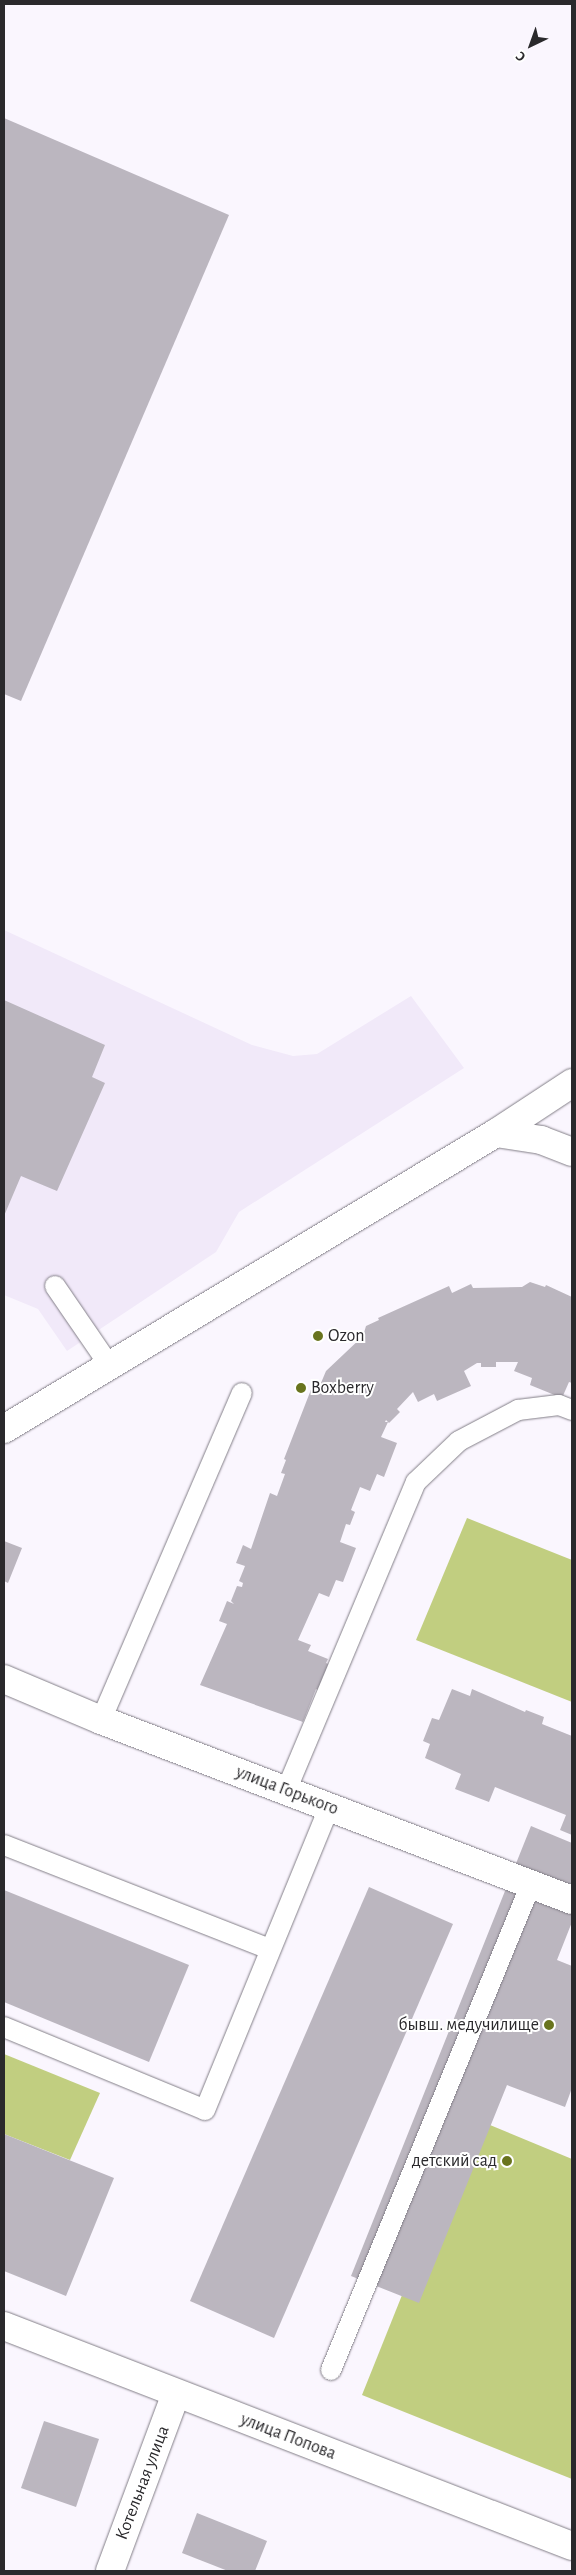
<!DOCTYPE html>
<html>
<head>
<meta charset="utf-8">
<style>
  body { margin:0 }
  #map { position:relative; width:576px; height:2575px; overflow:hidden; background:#faf6fe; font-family:"Alegreya Sans",sans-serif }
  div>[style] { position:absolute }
  .built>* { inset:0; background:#f1e9f9 }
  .green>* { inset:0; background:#c1ce80 }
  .building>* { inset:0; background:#bbb6bf }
  .roads { filter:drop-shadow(0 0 1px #827e87) drop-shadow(0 0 1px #827e87) }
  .lane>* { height:20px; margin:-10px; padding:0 10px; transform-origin:10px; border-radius:10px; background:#fff }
  .street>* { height:28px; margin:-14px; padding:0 14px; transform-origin:14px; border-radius:14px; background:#fff }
  .secondary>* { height:28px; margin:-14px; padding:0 14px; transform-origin:14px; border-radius:14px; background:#fff }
  .dots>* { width:14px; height:14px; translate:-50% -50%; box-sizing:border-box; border:2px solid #fff; border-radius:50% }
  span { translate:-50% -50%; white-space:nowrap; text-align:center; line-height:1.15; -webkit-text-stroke:4px #fff; paint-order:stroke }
  .poi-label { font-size:18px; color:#2a292c }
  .left { translate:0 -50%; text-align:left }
  .right { translate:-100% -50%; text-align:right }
  .street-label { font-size:18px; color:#2a292c }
  .frame { position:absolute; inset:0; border:5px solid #2a292c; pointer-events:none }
  .north { position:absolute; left:506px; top:20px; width:50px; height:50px; -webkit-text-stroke:4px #fff; paint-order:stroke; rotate:222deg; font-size:14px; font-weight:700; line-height:20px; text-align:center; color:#2a292c }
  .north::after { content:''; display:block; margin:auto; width:18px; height:22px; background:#2a292c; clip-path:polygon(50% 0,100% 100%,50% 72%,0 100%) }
</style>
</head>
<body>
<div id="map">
  <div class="built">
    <div style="clip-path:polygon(4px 930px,252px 1045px,293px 1056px,317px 1054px,411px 996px,464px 1068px,239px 1212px,216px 1252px,67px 1351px,38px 1309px,4px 1295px)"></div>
  </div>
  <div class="green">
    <div style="clip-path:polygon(467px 1518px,572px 1560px,572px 1702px,416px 1640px)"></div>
    <div style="clip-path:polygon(4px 2054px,100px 2093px,70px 2160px,4px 2134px)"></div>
    <div style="clip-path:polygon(473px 2118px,572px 2159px,572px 2479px,362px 2395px)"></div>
  </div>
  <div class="building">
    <div style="clip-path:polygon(4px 118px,229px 215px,21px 701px,4px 694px)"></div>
    <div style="clip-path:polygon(4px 1000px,105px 1045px,92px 1077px,105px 1083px,57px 1191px,21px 1176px,4px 1216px)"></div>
    <div style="clip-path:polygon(530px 1282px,545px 1287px,546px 1285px,572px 1297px,572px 1383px,569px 1382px,562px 1398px,530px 1385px,532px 1378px,514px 1371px,518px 1362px,496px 1362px,496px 1367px,481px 1367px,481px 1363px,477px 1363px,464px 1371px,471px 1386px,437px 1401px,434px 1394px,418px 1402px,413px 1392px,397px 1409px,400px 1412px,389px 1423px,386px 1420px,385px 1422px,388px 1422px,381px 1437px,397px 1443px,384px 1477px,377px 1474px,370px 1491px,360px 1487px,351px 1510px,355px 1512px,350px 1525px,346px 1524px,340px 1542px,356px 1548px,343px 1582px,336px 1580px,329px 1597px,319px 1593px,298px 1640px,311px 1645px,308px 1651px,328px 1659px,326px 1663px,333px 1666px,322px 1692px,316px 1689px,303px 1722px,200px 1685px,227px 1624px,219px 1621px,227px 1601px,234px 1604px,231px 1601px,237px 1586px,242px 1587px,243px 1583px,239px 1581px,245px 1566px,236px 1563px,243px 1545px,251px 1549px,270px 1493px,277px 1496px,285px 1474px,281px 1473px,286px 1460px,284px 1459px,312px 1387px,318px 1390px,326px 1371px,363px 1336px,366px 1326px,379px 1320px,378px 1318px,449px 1286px,452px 1293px,471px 1284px,473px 1288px,522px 1287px)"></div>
    <div style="clip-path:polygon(4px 1541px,22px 1548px,8px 1583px,4px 1581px)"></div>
    <div style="clip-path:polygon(452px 1689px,470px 1696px,472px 1689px,525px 1712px,526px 1710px,544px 1717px,542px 1724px,572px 1736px,572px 1835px,560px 1830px,566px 1815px,495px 1787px,489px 1802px,455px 1789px,461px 1774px,425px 1758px,430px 1744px,423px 1741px,432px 1718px,439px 1720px)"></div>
    <div style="clip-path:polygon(531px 1826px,572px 1843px,572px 1922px,557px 1960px,572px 1966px,572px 2088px,565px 2107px,507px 2085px,419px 2303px,351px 2276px)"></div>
    <div style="clip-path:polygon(369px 1887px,453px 1924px,274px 2338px,190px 2301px)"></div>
    <div style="clip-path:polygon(4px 1890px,189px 1965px,149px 2062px,4px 2002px)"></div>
    <div style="clip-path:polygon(4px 2134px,114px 2178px,66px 2296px,4px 2271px)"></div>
    <div style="clip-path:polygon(44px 2421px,99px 2439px,76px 2507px,21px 2488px)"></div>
    <div style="clip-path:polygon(197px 2513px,267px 2541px,255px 2571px,228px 2571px,182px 2553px)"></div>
  </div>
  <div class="roads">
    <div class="lane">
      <div style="left:55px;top:1286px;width:96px;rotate:55.6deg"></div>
      <div style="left:101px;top:1720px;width:356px;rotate:-66.7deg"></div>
      <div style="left:286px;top:1791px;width:335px;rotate:-67.2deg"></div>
      <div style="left:416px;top:1482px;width:59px;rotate:-43.6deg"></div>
      <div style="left:459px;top:1441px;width:67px;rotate:-27.7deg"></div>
      <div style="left:518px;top:1410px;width:41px;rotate:-7deg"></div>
      <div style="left:559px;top:1405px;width:14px;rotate:21deg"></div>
      <div style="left:4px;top:1845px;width:285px;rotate:21.4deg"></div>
      <div style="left:4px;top:2027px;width:217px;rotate:22.4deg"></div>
      <div style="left:205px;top:2110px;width:327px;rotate:-67.7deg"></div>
      <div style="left:331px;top:2370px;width:526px;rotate:-67.63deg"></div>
    </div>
    <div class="street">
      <div style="left:496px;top:1133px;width:46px;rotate:8.8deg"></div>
      <div style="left:541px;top:1140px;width:33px;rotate:21deg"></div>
      <div style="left:4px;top:1679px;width:105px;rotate:22.9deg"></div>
      <div style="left:101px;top:1720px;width:504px;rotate:20.92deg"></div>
      <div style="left:4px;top:2326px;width:609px;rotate:21.17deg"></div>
      <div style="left:110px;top:2571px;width:189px;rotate:-69.6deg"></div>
    </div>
    <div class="secondary">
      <div style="left:4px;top:1429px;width:574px;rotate:-31.03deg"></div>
      <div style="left:496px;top:1133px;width:91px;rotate:-33.3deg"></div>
    </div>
  </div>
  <div class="dots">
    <div style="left:318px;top:1336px;background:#69741e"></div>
    <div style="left:301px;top:1388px;background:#69741e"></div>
    <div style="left:549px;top:2025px;background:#69741e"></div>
    <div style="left:507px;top:2161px;background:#69741e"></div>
  </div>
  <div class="poi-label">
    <span class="left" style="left:328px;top:1336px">Ozon</span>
    <span class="left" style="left:311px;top:1388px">Boxberry</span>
    <span class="right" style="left:539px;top:2025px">бывш. медучилище</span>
    <span class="right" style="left:497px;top:2161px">детский сад</span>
  </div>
  <div class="street-label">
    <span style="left:287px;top:1791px;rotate:21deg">улица Горького</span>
    <span style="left:288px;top:2437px;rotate:21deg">улица Попова</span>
    <span style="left:143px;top:2483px;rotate:-69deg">Котельная улица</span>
  </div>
  <div class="frame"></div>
  <div class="north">С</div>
</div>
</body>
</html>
